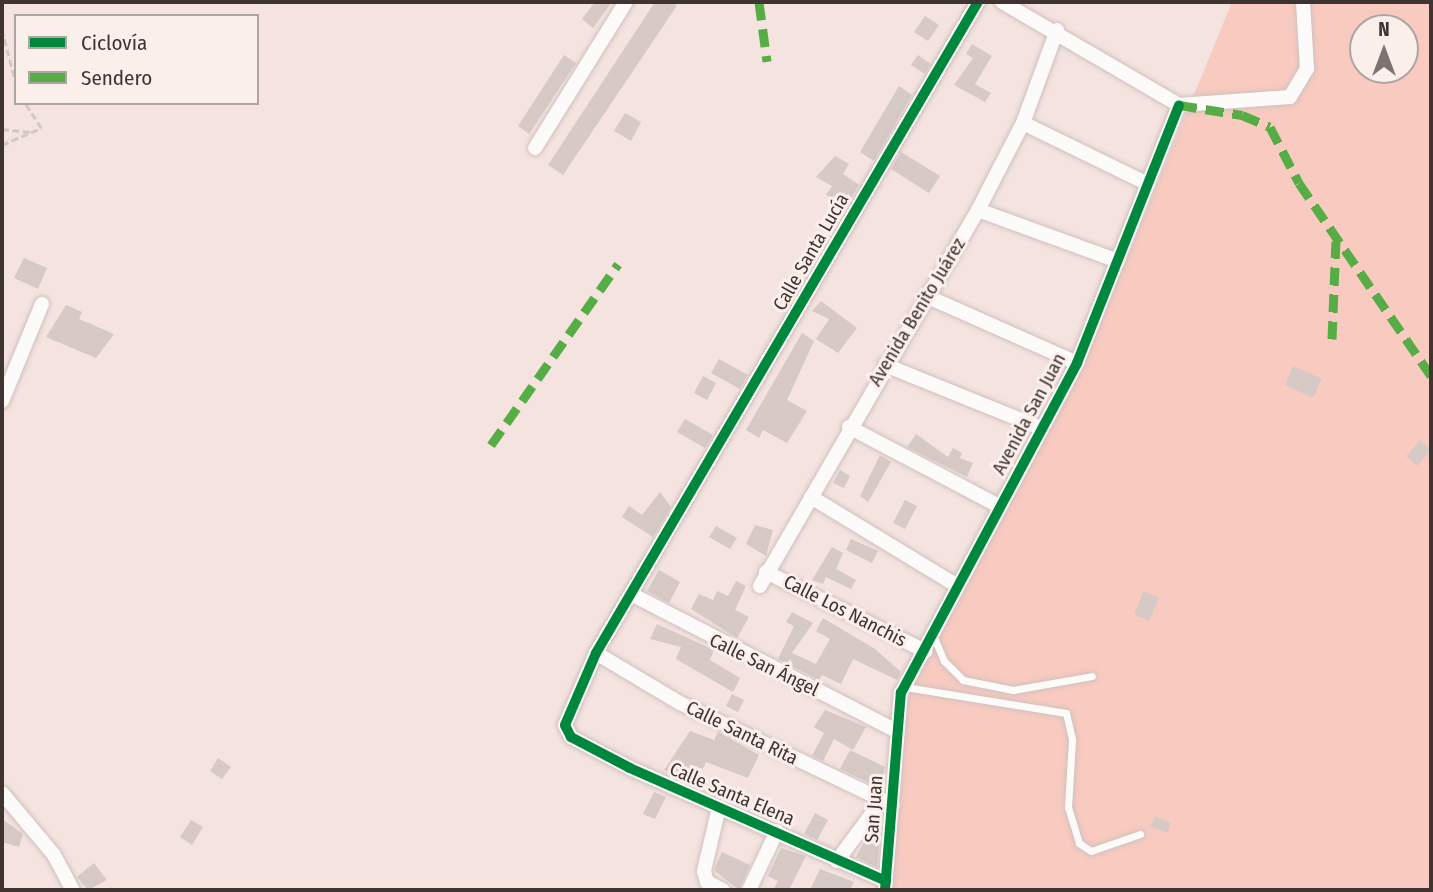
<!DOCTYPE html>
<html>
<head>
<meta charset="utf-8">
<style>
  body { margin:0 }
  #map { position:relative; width:1433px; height:892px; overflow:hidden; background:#f4e3df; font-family:"Fira Sans Condensed",sans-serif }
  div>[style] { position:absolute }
  .green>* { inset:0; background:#f8cac0 }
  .building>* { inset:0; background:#d6c9c6 }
  .path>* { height:2.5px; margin-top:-1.25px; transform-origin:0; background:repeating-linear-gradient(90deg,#cfc8c7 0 7px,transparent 0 10.5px) }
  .roads { filter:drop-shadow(0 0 2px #cfc1bf) drop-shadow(0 0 2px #cfc1bf) }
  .lane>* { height:7px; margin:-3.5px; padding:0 3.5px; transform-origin:3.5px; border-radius:3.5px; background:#fdfbfa }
  .street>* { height:14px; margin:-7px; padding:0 7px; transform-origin:7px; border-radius:7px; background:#fdfbfa }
  .quiet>* { height:9px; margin-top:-4.5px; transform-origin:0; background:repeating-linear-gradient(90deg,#56ac45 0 18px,transparent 0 27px) }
  .cycleway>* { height:10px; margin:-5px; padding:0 5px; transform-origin:5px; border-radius:5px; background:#00873e }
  span { translate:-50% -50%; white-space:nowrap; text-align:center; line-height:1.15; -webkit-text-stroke:6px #fbefec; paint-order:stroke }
  .street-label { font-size:19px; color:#403432 }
  .frame { position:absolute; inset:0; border:4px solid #403432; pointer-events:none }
  .legend { position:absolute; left:14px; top:14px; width:245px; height:91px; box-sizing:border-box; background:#fbefec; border:2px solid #b0a4a2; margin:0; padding:9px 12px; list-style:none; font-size:21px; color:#403432 }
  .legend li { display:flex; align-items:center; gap:14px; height:35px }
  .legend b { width:35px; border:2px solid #b0a4a2 }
  .north { position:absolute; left:1349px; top:14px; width:70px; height:70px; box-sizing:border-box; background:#fbefec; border:2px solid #b0a4a2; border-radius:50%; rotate:0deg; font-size:19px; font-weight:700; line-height:28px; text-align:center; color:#403432 }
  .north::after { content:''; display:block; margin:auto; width:24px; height:32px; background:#7f716f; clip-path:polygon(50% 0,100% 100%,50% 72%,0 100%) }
</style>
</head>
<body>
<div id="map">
  <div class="green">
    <div style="clip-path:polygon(evenodd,1232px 2px,1431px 2px,1431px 890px,884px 890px,903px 709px,1123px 268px,1232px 2px,1363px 28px,1405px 28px,1405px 70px,1363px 70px,1363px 28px)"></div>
  </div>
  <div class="building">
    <div style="clip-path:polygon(595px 2px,612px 2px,593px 28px,582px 19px)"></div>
    <div style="clip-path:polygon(655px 2px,676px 2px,676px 7px,563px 175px,548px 165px)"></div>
    <div style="clip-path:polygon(925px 16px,939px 25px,928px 41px,914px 32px)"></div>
    <div style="clip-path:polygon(972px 44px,992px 56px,975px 84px,991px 93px,985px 102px,954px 85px,973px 58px,966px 54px)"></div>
    <div style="clip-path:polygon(564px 55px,576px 63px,529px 134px,518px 126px)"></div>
    <div style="clip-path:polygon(918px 55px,931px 64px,925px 74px,911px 65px)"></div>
    <div style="clip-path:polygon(899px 86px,912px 95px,874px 161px,860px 152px)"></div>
    <div style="clip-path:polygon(625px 113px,641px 122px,631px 141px,614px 131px)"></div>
    <div style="clip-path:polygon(901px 152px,940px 176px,929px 193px,891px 169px)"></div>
    <div style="clip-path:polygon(835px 156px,849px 164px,843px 174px,859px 185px,845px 208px,826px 195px,832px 186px,816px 177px)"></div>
    <div style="clip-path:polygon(24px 258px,47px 268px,38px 289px,14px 278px)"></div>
    <div style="clip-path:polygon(821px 301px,857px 328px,838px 353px,816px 339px,829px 319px,812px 311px)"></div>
    <div style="clip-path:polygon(66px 305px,82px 312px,79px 319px,114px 334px,96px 358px,46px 337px)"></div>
    <div style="clip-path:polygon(802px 333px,814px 341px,787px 400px,807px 411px,787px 443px,763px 430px,759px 438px,746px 430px)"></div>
    <div style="clip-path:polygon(719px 359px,748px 375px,740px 389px,711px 373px)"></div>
    <div style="clip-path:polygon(1293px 366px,1322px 379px,1313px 398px,1285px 385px)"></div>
    <div style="clip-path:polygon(703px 376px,716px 383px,707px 400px,694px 393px)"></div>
    <div style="clip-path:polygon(685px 419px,713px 435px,705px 448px,677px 432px)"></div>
    <div style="clip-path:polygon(916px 434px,948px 457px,953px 448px,962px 453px,960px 458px,973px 463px,967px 477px,907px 447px)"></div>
    <div style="clip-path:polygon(1420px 440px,1431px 450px,1417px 466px,1406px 456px)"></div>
    <div style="clip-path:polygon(880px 455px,891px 462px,868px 502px,860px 496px)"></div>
    <div style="clip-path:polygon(840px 470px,850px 476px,844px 488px,833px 483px)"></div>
    <div style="clip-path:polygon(660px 492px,671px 507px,653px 537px,622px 517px,629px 506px,642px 515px)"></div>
    <div style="clip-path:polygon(905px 500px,917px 506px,905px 529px,893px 523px)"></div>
    <div style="clip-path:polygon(755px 525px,773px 530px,766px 556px,746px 544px)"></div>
    <div style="clip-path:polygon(716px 526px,737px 538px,730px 549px,709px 537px)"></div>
    <div style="clip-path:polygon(851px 539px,878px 551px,872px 563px,846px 550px)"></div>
    <div style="clip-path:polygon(832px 547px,843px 553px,836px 569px,856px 580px,851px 589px,826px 577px,823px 584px,812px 580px)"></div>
    <div style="clip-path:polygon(659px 570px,680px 582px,669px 603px,647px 591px)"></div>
    <div style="clip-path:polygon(736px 581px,746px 586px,735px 610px,749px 617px,737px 638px,691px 609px,699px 594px,713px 600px,717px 591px,728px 596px)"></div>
    <div style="clip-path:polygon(1144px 591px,1159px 598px,1149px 621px,1134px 614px)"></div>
    <div style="clip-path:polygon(792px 612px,813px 623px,792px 653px,816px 664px,830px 639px,816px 631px,823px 618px,875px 649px,901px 672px,897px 680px,853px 659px,841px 684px,822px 675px,819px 680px,778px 659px,794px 626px,786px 622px)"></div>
    <div style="clip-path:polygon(657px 624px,714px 650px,710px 660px,740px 678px,733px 692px,676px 659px,681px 647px,650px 639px)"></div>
    <div style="clip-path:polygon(732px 694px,744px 700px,738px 712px,726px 706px)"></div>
    <div style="clip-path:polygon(825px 710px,866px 727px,853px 750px,834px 739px,823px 761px,812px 756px,824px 733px,814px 727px)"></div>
    <div style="clip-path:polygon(690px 731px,714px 740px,718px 732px,759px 755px,748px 778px,706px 762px,697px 781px,664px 770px)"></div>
    <div style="clip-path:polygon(850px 750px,885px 767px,880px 788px,840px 769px)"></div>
    <div style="clip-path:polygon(218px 758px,231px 767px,222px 779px,210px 771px)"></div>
    <div style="clip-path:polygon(654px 792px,666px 797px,655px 819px,643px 814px)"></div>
    <div style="clip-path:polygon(815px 813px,828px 820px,817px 840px,804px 834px)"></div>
    <div style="clip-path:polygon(1155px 816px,1171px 823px,1167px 833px,1150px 826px)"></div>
    <div style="clip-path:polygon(2px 819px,23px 834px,19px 847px,2px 842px)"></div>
    <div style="clip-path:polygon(191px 820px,203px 827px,192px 845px,180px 837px)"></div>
    <div style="clip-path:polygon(865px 840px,879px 846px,877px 867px,856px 857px)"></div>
    <div style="clip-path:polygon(781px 848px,806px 856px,789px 890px,773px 890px,778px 881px,768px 876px)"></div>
    <div style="clip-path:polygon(722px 852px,750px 865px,739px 890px,714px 870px)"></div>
    <div style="clip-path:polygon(94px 863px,107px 880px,88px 890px,77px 877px)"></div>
    <div style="clip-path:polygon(820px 869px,854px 882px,850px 890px,810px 890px)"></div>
  </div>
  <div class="path">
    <div style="left:2px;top:29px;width:56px;rotate:75.5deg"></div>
    <div style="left:2px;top:129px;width:28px;rotate:6deg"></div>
    <div style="left:2px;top:145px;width:43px;rotate:-23.6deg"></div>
    <div style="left:41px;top:128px;width:30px;rotate:-123deg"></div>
  </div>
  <div class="roads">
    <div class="lane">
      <div style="left:933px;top:635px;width:28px;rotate:67deg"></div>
      <div style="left:944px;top:661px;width:27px;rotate:45deg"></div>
      <div style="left:963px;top:680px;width:51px;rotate:11.3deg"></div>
      <div style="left:1013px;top:690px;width:80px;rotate:-10deg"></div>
      <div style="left:905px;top:687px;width:163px;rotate:9.2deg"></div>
      <div style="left:1066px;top:713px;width:28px;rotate:77deg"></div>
      <div style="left:1072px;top:740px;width:67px;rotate:93.4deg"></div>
      <div style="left:1068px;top:807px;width:38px;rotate:73deg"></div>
      <div style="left:1079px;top:843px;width:14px;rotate:34deg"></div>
      <div style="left:1091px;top:851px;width:52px;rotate:-19.1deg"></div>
    </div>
    <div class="street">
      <div style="left:1002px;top:2px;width:205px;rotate:30.2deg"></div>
      <div style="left:1179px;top:105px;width:111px;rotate:-4.1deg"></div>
      <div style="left:1290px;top:97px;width:33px;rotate:-59deg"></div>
      <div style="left:1307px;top:69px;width:67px;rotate:-93.4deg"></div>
      <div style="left:1023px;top:123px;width:139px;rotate:26deg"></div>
      <div style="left:535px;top:148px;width:172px;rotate:-58.1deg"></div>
      <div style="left:978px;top:210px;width:149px;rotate:20deg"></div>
      <div style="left:926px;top:296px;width:165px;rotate:23.9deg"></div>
      <div style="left:885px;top:365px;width:168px;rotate:22deg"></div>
      <div style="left:2px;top:401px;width:105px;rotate:-67.6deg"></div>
      <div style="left:849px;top:427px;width:170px;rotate:27.8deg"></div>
      <div style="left:811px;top:497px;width:170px;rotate:31.3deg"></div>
      <div style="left:766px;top:572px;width:178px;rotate:26.4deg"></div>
      <div style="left:760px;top:586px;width:435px;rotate:-59.9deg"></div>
      <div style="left:978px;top:210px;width:98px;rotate:-62.7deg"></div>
      <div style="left:1023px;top:123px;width:99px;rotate:-69.9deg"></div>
      <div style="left:633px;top:595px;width:296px;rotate:27.3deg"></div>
      <div style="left:596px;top:653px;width:98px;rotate:30.8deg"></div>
      <div style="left:680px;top:703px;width:236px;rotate:25.6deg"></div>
      <div style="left:2px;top:793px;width:81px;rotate:50deg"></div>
      <div style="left:54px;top:855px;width:40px;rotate:62deg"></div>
      <div style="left:719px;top:807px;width:66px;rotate:103.2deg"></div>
      <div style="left:704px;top:871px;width:11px;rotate:75deg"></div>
      <div style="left:707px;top:882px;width:18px;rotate:27deg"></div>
      <div style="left:837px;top:861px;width:76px;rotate:-53.6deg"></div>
      <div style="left:886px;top:881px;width:280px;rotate:-156.2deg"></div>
      <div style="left:630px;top:768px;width:67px;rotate:-152.3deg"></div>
      <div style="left:571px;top:737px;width:13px;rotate:-117deg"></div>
      <div style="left:565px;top:725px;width:78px;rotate:-66.7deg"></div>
      <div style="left:596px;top:653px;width:755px;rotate:-59.6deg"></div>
      <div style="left:749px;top:890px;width:65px;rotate:-64.6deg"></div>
      <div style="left:885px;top:890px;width:198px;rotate:-85.4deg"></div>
      <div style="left:901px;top:693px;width:374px;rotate:-61.9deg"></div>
      <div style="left:1077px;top:363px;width:277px;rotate:-68.4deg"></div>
    </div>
  </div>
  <div class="quiet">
    <div style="left:759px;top:2px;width:60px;rotate:82.3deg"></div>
    <div style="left:1179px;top:105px;width:64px;rotate:9deg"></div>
    <div style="left:1242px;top:115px;width:30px;rotate:23deg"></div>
    <div style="left:1270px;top:127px;width:63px;rotate:62.6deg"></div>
    <div style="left:1299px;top:183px;width:234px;rotate:55.6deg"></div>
    <div style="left:1332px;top:339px;width:98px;rotate:-87.7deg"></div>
    <div style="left:491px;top:445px;width:221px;rotate:-54.9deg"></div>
  </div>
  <div class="cycleway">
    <div style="left:886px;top:881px;width:280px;rotate:-156.2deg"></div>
    <div style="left:630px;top:768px;width:67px;rotate:-152.3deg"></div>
    <div style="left:571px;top:737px;width:13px;rotate:-117deg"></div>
    <div style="left:565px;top:725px;width:78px;rotate:-66.7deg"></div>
    <div style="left:596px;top:653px;width:755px;rotate:-59.6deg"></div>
    <div style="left:885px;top:890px;width:198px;rotate:-85.4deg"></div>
    <div style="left:901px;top:693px;width:374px;rotate:-61.9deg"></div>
    <div style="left:1077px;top:363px;width:277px;rotate:-68.4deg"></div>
  </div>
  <div class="street-label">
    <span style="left:811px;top:252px;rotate:-60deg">Calle Santa Lucía</span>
    <span style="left:917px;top:312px;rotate:-59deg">Avenida Benito Juárez</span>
    <span style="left:1029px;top:414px;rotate:-62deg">Avenida San Juan</span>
    <span style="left:845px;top:611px;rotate:27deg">Calle Los Nanchis</span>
    <span style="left:764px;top:665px;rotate:26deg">Calle San Ángel</span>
    <span style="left:742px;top:733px;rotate:26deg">Calle Santa Rita</span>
    <span style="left:732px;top:794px;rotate:23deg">Calle Santa Elena</span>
    <span style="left:874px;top:809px;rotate:-86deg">San Juan</span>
  </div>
  <div class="frame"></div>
  <ul class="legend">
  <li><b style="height:9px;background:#00873e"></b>Ciclovía</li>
  <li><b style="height:9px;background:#56ac45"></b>Sendero</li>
  </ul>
  <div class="north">N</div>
</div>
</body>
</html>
